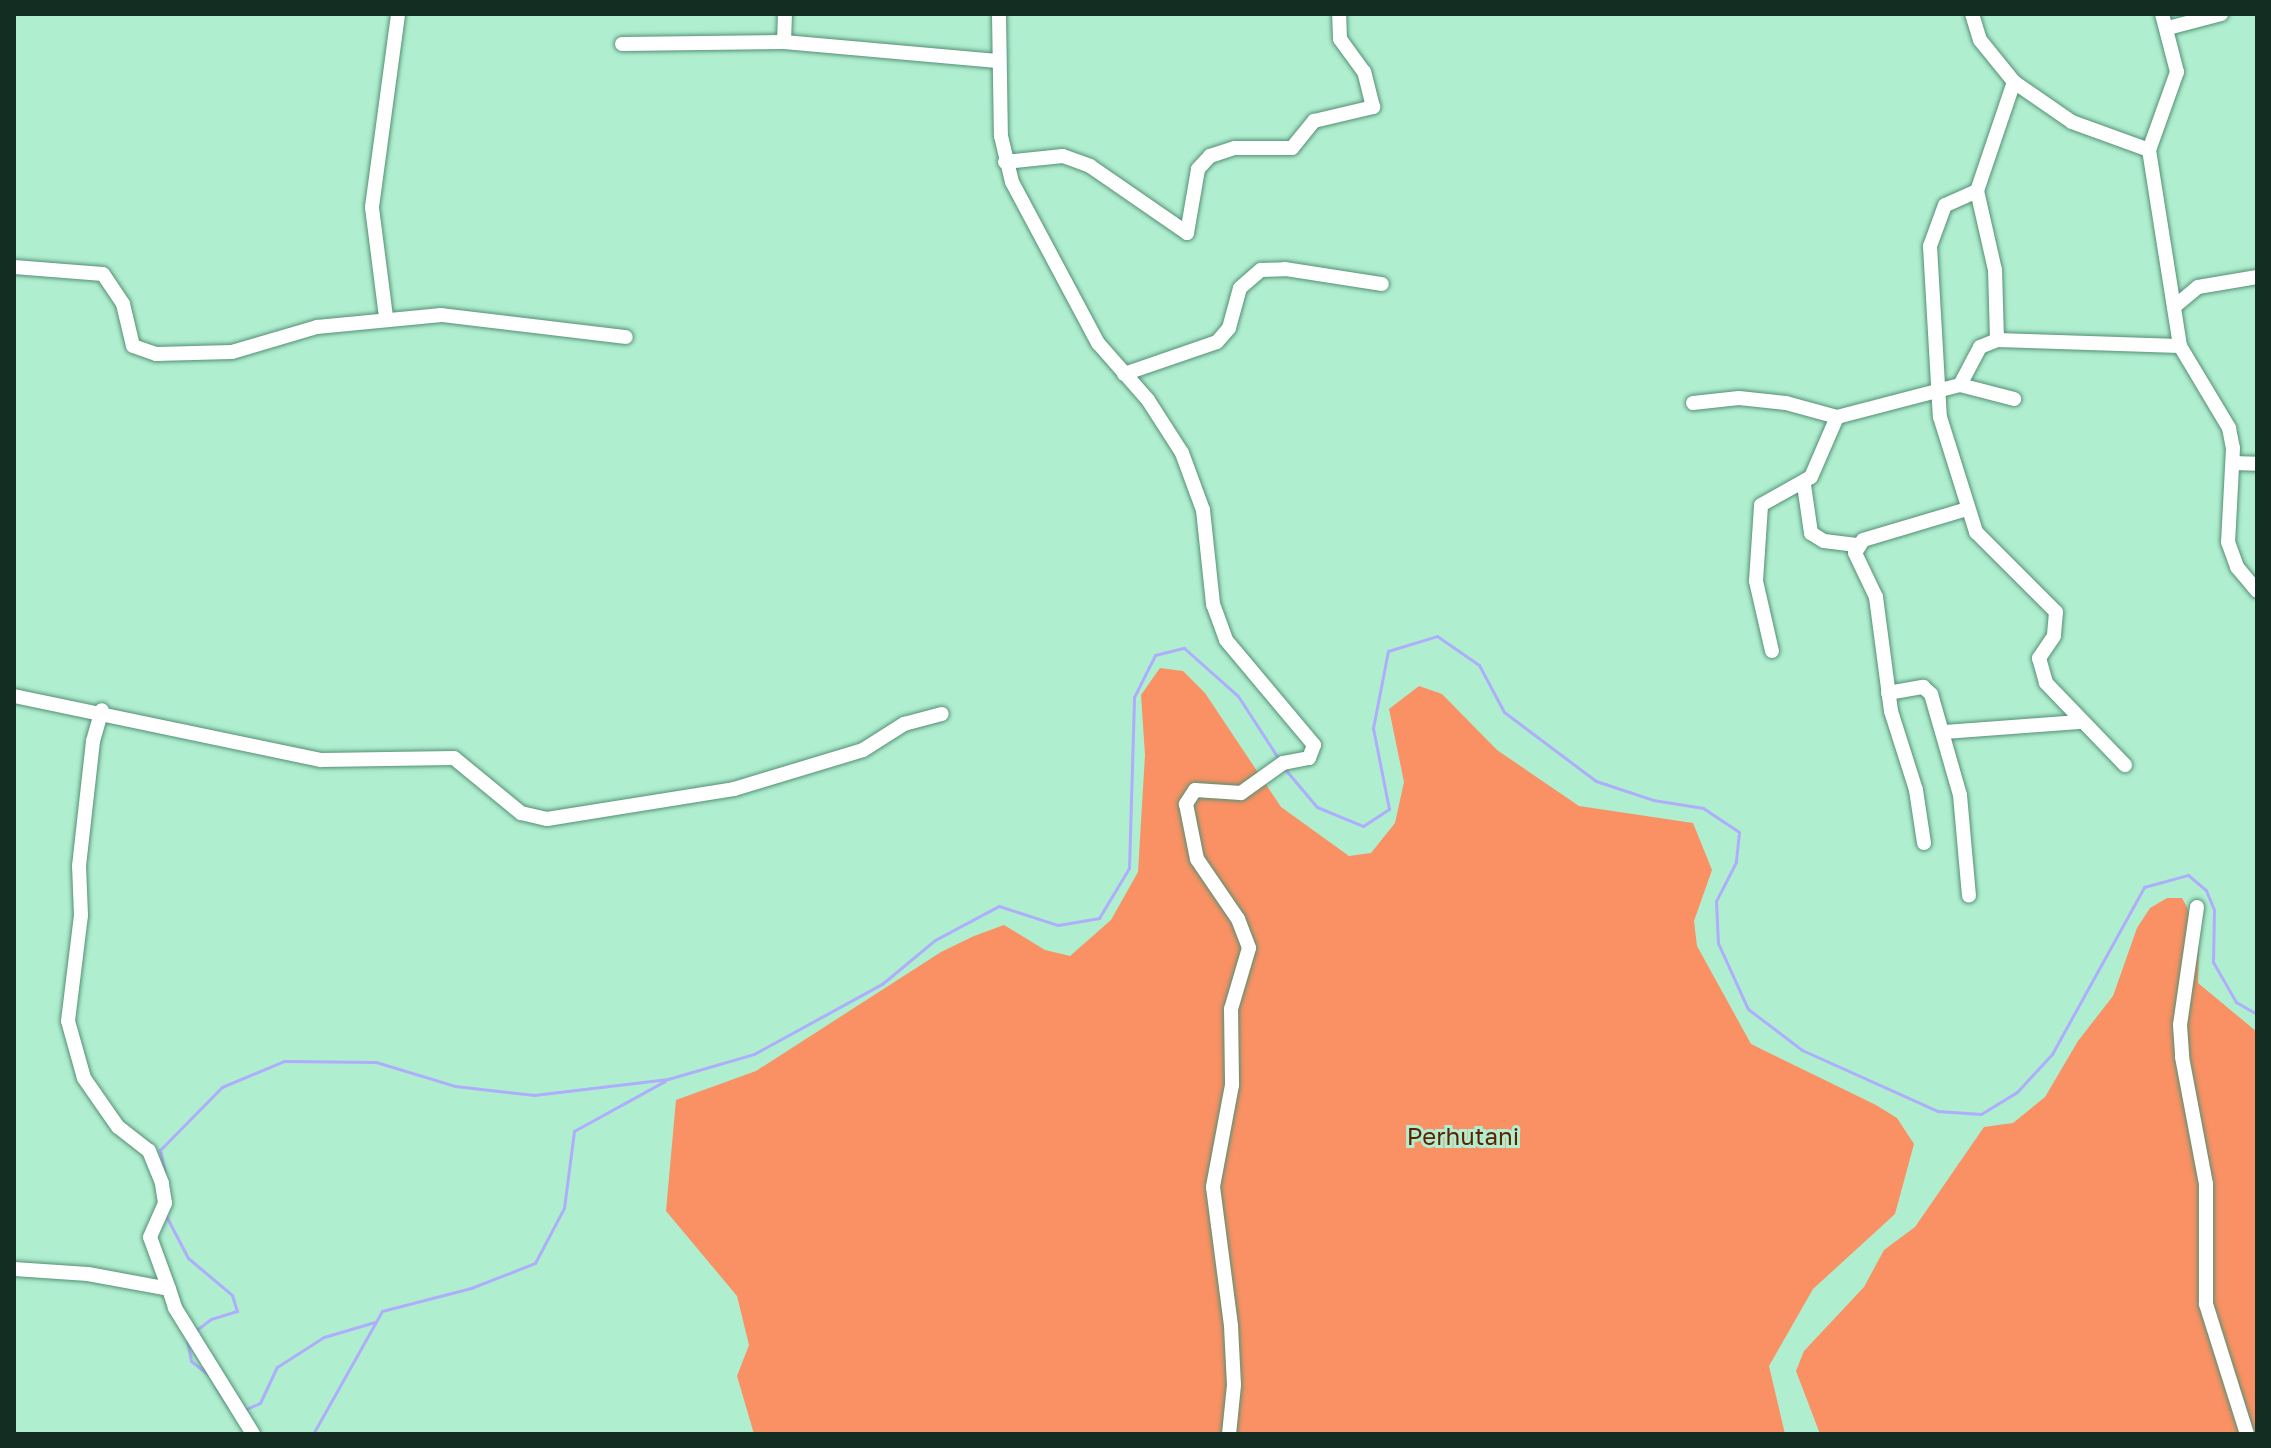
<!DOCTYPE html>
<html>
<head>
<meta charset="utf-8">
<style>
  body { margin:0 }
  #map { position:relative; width:2271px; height:1448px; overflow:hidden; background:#b0eed0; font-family:"Golos Text",sans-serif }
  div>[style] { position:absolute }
  .forest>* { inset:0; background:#f99164 }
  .stream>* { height:3px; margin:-1.5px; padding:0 1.5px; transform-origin:1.5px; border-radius:1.5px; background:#aeaefc }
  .roads { filter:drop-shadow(0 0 2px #549075) drop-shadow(0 0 2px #549075) }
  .minor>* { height:14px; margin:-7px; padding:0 7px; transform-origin:7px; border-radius:7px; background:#fff }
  span { translate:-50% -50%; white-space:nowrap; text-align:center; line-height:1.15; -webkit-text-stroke:6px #b0eed0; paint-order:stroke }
  .park-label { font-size:24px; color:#612100 }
  .frame { position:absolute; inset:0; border:16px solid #142d22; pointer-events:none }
</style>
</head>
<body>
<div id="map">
  <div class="forest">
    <div style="clip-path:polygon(1160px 668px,1183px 671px,1205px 693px,1281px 807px,1349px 856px,1371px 853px,1395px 823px,1404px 782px,1389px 709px,1419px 686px,1442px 694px,1497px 750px,1579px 806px,1693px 823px,1712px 870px,1694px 921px,1697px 946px,1751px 1044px,1876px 1105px,1897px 1118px,1914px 1144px,1895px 1214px,1813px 1289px,1769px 1366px,1785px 1434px,754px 1434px,737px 1376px,749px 1345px,737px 1296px,666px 1211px,676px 1100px,756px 1071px,941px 952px,974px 936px,1004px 925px,1045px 950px,1070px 956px,1111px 920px,1138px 872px,1145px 755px,1141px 695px)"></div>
    <div style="clip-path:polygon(2167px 898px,2182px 898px,2187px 907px,2199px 945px,2198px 983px,2257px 1032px,2257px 1434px,1820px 1434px,1796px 1371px,1804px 1351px,1864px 1287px,1884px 1250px,1915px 1227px,1984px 1127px,2013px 1123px,2045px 1097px,2078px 1041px,2113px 996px,2137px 928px,2150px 908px)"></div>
  </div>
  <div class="stream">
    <div style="left:1284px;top:768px;width:51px;rotate:49.8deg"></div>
    <div style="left:1317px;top:807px;width:50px;rotate:22.4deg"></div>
    <div style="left:1363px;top:826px;width:31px;rotate:-33deg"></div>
    <div style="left:1389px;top:809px;width:83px;rotate:-101.2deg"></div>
    <div style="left:1373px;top:728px;width:78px;rotate:-79deg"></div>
    <div style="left:1388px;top:651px;width:51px;rotate:-17deg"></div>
    <div style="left:1437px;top:636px;width:51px;rotate:34.6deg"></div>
    <div style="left:1479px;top:665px;width:53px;rotate:62deg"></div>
    <div style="left:1504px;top:712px;width:115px;rotate:36.9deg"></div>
    <div style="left:1596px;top:781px;width:60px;rotate:18.4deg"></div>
    <div style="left:1653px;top:800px;width:51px;rotate:9.1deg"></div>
    <div style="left:1703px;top:808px;width:43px;rotate:33.7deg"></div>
    <div style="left:1739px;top:832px;width:30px;rotate:96deg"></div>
    <div style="left:1736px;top:862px;width:44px;rotate:117.1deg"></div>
    <div style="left:1716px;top:901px;width:42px;rotate:87.3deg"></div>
    <div style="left:1718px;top:943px;width:72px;rotate:65.6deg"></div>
    <div style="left:1748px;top:1009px;width:68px;rotate:37.2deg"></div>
    <div style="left:1802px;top:1050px;width:149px;rotate:24.2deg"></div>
    <div style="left:1938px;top:1111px;width:43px;rotate:4deg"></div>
    <div style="left:1981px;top:1114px;width:42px;rotate:-31.4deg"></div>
    <div style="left:2017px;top:1092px;width:52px;rotate:-47.4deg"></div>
    <div style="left:2052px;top:1054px;width:191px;rotate:-61.1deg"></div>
    <div style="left:2144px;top:887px;width:46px;rotate:-15.3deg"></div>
    <div style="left:2188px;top:875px;width:23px;rotate:40deg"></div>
    <div style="left:2206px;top:890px;width:22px;rotate:68deg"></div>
    <div style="left:2214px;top:910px;width:52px;rotate:91.1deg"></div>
    <div style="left:2213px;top:962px;width:46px;rotate:60.1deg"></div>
    <div style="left:2236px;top:1002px;width:24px;rotate:30deg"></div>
    <div style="left:165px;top:1172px;width:23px;rotate:-103deg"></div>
    <div style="left:160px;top:1150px;width:88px;rotate:-45.5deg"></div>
    <div style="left:222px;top:1087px;width:67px;rotate:-22.8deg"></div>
    <div style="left:284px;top:1061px;width:92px;rotate:0.6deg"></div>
    <div style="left:376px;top:1062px;width:83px;rotate:16.9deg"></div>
    <div style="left:455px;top:1086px;width:80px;rotate:6.5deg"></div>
    <div style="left:534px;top:1095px;width:135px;rotate:-6.8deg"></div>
    <div style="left:668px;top:1079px;width:90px;rotate:-16.2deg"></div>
    <div style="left:754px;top:1054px;width:146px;rotate:-28.7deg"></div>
    <div style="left:882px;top:984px;width:69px;rotate:-39.7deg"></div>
    <div style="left:935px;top:940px;width:72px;rotate:-28deg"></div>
    <div style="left:999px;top:906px;width:62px;rotate:17.9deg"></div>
    <div style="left:1058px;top:925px;width:42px;rotate:-9.7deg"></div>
    <div style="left:1099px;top:918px;width:58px;rotate:-59deg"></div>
    <div style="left:1129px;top:868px;width:171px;rotate:-88.3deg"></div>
    <div style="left:1134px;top:697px;width:47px;rotate:-63.4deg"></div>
    <div style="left:1155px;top:655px;width:30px;rotate:-14deg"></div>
    <div style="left:1184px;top:648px;width:72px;rotate:41.6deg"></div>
    <div style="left:1238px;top:696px;width:77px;rotate:57.1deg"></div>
    <div style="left:165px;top:1214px;width:50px;rotate:62.4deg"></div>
    <div style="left:188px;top:1258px;width:57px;rotate:40.1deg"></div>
    <div style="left:232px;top:1295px;width:17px;rotate:73deg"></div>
    <div style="left:237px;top:1311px;width:27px;rotate:163deg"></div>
    <div style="left:211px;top:1319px;width:21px;rotate:143deg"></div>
    <div style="left:187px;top:1340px;width:21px;rotate:79deg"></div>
    <div style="left:191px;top:1361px;width:24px;rotate:38deg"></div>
    <div style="left:215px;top:1386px;width:27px;rotate:57deg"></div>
    <div style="left:244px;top:1410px;width:17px;rotate:-24deg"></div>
    <div style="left:260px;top:1403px;width:40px;rotate:-65deg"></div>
    <div style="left:277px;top:1367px;width:56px;rotate:-32.6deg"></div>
    <div style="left:324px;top:1337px;width:53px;rotate:-16.4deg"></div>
    <div style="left:313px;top:1434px;width:141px;rotate:-60.7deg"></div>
    <div style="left:382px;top:1311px;width:92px;rotate:-14.5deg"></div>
    <div style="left:471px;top:1288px;width:69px;rotate:-21.3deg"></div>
    <div style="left:535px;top:1263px;width:62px;rotate:-62.2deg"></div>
    <div style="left:564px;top:1208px;width:78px;rotate:-82.6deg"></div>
    <div style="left:574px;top:1131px;width:104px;rotate:-28.8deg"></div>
  </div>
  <div class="roads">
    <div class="minor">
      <div style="left:999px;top:14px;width:122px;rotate:89.1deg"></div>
      <div style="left:1001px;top:136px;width:47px;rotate:76.6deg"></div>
      <div style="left:1012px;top:182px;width:183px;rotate:61.9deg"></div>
      <div style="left:1098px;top:343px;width:76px;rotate:48.7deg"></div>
      <div style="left:1148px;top:400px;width:63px;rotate:57.3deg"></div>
      <div style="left:1182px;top:453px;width:61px;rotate:69.8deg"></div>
      <div style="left:1203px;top:510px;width:95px;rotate:83.9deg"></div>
      <div style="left:1213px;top:604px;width:38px;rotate:70deg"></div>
      <div style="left:1226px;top:640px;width:137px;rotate:50deg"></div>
      <div style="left:1314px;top:745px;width:14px;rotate:111deg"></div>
      <div style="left:1309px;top:758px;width:26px;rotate:169deg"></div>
      <div style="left:1283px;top:763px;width:52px;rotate:144.5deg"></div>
      <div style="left:1241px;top:793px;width:46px;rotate:-176.3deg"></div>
      <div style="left:1195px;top:790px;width:17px;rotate:123deg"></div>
      <div style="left:1186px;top:804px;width:56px;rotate:78.7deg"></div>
      <div style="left:1197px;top:859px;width:73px;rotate:55.7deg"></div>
      <div style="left:1238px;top:919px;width:31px;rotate:69deg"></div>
      <div style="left:1249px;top:948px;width:64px;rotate:106.4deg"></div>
      <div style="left:1231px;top:1009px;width:76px;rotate:89.2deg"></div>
      <div style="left:1232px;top:1085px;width:104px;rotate:100.6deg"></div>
      <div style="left:1213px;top:1187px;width:140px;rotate:82.6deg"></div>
      <div style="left:1231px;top:1326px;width:59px;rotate:87.1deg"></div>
      <div style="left:1234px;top:1385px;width:49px;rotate:95.8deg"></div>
      <div style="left:1972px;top:14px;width:27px;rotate:73deg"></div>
      <div style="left:1980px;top:40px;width:54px;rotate:51deg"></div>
      <div style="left:2014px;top:82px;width:70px;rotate:34.6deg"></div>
      <div style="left:2072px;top:122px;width:82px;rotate:20deg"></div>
      <div style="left:2162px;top:14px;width:60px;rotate:75.5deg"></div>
      <div style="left:2177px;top:72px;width:83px;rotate:109.7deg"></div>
      <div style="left:2149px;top:150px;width:198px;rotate:81deg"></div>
      <div style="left:2180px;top:346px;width:96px;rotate:59.1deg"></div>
      <div style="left:2229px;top:428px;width:20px;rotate:79deg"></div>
      <div style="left:2233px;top:448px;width:94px;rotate:93deg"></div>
      <div style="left:2228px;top:542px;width:27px;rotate:70deg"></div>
      <div style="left:2237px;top:567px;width:31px;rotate:50deg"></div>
      <div style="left:2168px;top:28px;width:55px;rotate:-14.8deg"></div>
      <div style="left:784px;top:42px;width:28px;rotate:-88deg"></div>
      <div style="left:622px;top:44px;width:162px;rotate:-0.7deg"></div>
      <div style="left:784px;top:42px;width:214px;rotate:5.1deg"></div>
      <div style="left:1005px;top:162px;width:58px;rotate:-5.9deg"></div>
      <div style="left:1063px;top:156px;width:29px;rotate:20deg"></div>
      <div style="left:1090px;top:166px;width:118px;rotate:34.6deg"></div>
      <div style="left:1187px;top:233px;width:65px;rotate:-80.2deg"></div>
      <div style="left:1198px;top:169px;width:18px;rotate:-47deg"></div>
      <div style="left:1210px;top:156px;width:26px;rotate:-18deg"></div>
      <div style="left:1235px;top:148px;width:57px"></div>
      <div style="left:1292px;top:148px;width:35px;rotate:-51deg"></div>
      <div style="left:1314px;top:121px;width:61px;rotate:-13.3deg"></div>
      <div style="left:1373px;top:107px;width:36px;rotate:-104deg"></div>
      <div style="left:1364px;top:72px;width:41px;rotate:-126deg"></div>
      <div style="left:1340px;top:39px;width:25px;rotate:-92deg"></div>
      <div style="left:1977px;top:191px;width:35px;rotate:156deg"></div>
      <div style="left:1945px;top:205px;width:44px;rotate:110.1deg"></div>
      <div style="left:1930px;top:246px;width:171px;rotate:86.7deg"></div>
      <div style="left:1940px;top:417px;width:121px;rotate:72.6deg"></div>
      <div style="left:1976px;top:532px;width:113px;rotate:45deg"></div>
      <div style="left:2056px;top:612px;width:24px;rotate:95deg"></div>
      <div style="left:2054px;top:636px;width:27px;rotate:124deg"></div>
      <div style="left:2039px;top:658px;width:26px;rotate:74deg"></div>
      <div style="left:2046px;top:683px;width:114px;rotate:46.1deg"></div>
      <div style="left:14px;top:267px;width:89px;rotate:4.5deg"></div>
      <div style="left:103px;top:274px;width:36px;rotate:56deg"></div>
      <div style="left:123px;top:304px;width:43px;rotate:76.6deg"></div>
      <div style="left:133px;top:346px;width:24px;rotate:19deg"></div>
      <div style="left:156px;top:354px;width:76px;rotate:-1.5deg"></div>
      <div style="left:232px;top:352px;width:89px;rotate:-16.4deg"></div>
      <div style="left:317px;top:327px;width:125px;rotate:-5.5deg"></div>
      <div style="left:441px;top:315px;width:186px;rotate:6.8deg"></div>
      <div style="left:2174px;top:307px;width:31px;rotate:-40deg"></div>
      <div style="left:2198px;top:287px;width:60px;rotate:-9.6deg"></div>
      <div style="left:386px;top:317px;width:111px;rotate:-97.3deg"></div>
      <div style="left:372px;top:207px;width:195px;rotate:-82.3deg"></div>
      <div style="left:1997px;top:340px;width:70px;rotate:-91.6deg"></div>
      <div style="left:1995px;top:270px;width:81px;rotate:-102.8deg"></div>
      <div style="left:1977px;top:191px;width:115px;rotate:-71.3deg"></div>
      <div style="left:1124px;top:374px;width:98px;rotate:-19deg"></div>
      <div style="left:1217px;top:342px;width:18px;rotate:-49deg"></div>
      <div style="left:1229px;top:328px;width:41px;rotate:-74.6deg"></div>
      <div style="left:1240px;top:288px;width:28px;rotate:-41deg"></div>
      <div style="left:1261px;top:270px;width:24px;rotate:-2deg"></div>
      <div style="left:1285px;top:269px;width:98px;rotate:8.8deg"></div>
      <div style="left:1960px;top:385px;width:56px;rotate:14.5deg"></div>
      <div style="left:1693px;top:403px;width:46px;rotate:-6.2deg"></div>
      <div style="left:1739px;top:398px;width:47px;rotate:6.1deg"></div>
      <div style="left:1786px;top:403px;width:53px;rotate:15.4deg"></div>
      <div style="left:2233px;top:463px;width:24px;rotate:2deg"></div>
      <div style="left:1804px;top:485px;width:49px;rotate:81.7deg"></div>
      <div style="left:1811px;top:533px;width:15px;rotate:32deg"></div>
      <div style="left:1824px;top:541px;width:33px;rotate:7deg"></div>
      <div style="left:1772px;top:651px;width:72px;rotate:-102.9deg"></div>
      <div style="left:1756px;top:581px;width:76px;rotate:-86.2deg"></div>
      <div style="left:1761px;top:505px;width:57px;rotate:-29.2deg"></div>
      <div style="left:1811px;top:477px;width:65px;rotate:-66.6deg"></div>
      <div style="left:1837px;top:417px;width:127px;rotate:-14.6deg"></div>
      <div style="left:1960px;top:385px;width:43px;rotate:-62.2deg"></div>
      <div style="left:1980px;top:347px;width:18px;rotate:-22deg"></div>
      <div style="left:1997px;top:340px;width:183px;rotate:1.9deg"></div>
      <div style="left:1888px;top:693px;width:36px;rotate:-10deg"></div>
      <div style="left:1923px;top:687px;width:11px;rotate:41deg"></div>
      <div style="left:1931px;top:694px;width:105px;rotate:74deg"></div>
      <div style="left:1960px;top:795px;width:101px;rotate:84.9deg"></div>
      <div style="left:14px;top:696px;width:314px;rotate:11.8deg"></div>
      <div style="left:321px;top:760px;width:133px;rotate:-0.9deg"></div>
      <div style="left:454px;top:758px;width:87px;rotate:39.4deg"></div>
      <div style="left:521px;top:813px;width:27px;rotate:13deg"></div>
      <div style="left:547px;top:819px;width:189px;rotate:-9.1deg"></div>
      <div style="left:734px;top:789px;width:135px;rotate:-16.8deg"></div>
      <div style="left:863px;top:750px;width:49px;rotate:-32.4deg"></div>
      <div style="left:904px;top:724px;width:39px;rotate:-15deg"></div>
      <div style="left:1945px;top:732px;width:134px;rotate:-4.3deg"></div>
      <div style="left:1924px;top:843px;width:54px;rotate:-98.6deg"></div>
      <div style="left:1916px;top:790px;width:83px;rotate:-107.6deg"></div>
      <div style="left:1891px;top:711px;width:115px;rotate:-97.5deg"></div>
      <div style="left:1876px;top:597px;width:49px;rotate:-115.5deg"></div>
      <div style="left:1855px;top:553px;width:15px;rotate:-58deg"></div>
      <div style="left:1863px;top:540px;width:109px;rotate:-16.6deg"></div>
      <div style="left:2197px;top:907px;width:119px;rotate:98.2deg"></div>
      <div style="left:2180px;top:1025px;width:32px;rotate:86deg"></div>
      <div style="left:2182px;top:1057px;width:129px;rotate:79.3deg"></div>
      <div style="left:2206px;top:1184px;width:120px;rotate:90deg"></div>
      <div style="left:2206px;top:1304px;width:136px;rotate:72.5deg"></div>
      <div style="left:14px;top:1269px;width:74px;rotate:3.9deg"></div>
      <div style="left:88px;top:1274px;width:82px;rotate:10.5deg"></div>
      <div style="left:169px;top:1289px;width:55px;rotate:-110.1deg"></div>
      <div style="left:150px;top:1237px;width:37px;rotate:-66deg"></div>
      <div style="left:165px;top:1203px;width:20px;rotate:-99deg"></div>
      <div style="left:162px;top:1183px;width:35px;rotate:-112deg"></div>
      <div style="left:149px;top:1151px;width:39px;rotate:-142deg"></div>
      <div style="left:118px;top:1127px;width:60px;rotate:-124.8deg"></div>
      <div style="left:84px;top:1078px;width:59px;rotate:-105.7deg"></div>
      <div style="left:68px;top:1021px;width:107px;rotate:-83deg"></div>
      <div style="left:81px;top:915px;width:49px;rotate:-92.3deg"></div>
      <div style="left:79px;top:866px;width:126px;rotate:-83.6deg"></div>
      <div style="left:93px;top:741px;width:32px;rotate:-74deg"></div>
      <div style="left:169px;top:1289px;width:20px;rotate:72deg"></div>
      <div style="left:175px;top:1308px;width:148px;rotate:58.2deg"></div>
    </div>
  </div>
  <div class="park-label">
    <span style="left:1463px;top:1136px">Perhutani</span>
  </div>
  <div class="frame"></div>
</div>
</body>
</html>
